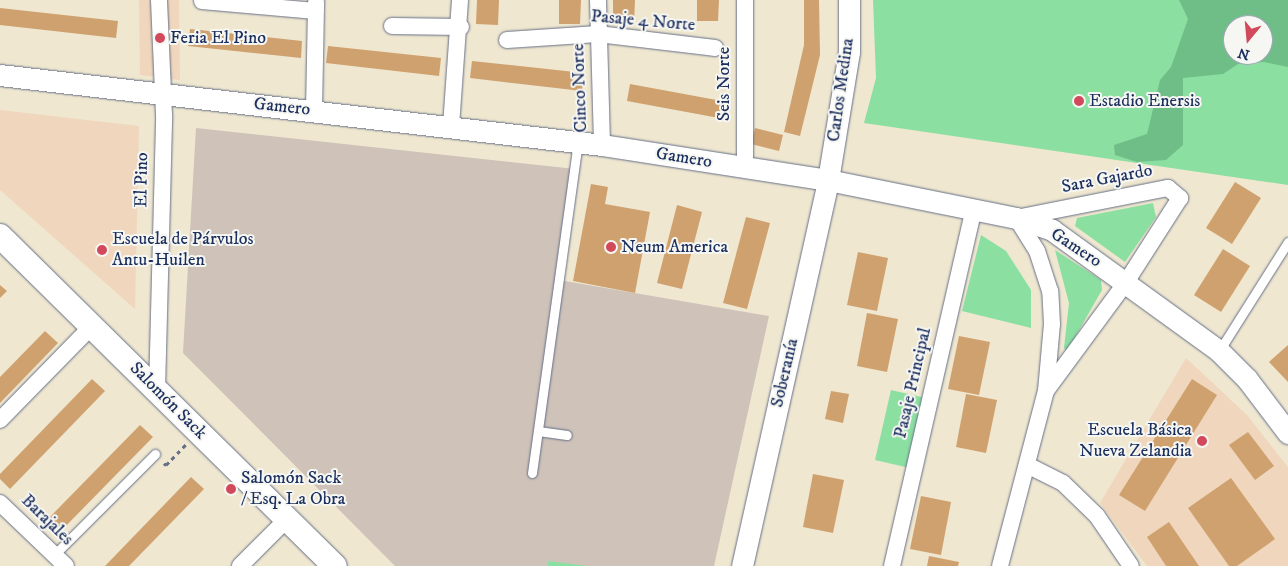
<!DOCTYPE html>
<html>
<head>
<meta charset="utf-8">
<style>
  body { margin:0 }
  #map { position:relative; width:1288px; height:566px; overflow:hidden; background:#efe7d0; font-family:"IM FELL DW Pica",serif }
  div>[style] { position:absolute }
  .built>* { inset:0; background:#f0d6bc }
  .industrial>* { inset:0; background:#cec2b9 }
  .green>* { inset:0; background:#8bdfa1 }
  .forest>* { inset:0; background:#70be87 }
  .building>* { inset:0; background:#cfa16f }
  .path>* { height:3px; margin-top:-1.5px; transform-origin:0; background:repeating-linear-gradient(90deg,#656f86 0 4px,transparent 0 8px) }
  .roads { filter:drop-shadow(0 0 1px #656f86) drop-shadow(0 0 1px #656f86) }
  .service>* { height:9px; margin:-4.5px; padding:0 4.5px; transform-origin:4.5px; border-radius:4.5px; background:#fff }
  .minor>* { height:16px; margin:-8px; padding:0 8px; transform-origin:8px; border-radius:8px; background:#fff }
  .tertiary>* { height:21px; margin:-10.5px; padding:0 10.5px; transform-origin:10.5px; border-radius:10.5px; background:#fff }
  .secondary>* { height:24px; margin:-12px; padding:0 12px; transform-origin:12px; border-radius:12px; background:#fff }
  .dots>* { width:14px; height:14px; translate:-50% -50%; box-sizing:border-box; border:2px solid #f6f6f2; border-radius:50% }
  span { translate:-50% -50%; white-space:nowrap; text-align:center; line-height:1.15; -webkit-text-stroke:4px #f6f6f2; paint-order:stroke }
  .street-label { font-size:18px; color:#1b2f5e }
  .poi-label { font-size:18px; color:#1b2f5e }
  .left { translate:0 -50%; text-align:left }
  .right { translate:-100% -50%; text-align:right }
  .north { position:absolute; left:1223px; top:15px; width:50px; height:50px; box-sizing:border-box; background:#f6f6f2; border:1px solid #9ea6b7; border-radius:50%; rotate:197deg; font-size:14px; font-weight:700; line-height:20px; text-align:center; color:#1b2f5e }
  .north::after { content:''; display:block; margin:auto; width:18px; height:22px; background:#d1495b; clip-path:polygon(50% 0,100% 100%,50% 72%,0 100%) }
</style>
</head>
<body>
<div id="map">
  <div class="built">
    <div style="clip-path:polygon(139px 0,179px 0,180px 80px,140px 75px)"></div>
    <div style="clip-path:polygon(0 110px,139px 126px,135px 309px,0 190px)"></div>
    <div style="clip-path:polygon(1186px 358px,1247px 415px,1288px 467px,1288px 566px,1147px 566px,1100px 503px)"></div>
  </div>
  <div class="industrial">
    <div style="clip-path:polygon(196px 128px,575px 169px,559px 280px,769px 316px,714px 566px,395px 566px,183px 353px)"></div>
  </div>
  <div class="green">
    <div style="clip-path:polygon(evenodd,873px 0,1288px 0,1288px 185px,864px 123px,876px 78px,873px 0,1233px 25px,1263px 25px,1263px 55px,1233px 55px,1233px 25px)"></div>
    <div style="clip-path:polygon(1153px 203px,1156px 217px,1125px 262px,1075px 226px,1077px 218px)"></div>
    <div style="clip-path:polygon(981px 235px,1006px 251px,1031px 290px,1031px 328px,962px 311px)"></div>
    <div style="clip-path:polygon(1055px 250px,1101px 280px,1102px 290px,1067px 351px,1064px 348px,1069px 303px)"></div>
    <div style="clip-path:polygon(891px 390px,930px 399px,914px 469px,875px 460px)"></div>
    <div style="clip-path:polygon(548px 561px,588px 566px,548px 566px)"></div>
  </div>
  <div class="forest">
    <div style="clip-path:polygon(evenodd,1179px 0,1288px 0,1288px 67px,1264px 62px,1238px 64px,1223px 74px,1183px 78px,1183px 145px,1166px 160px,1137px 162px,1115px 155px,1114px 145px,1147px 134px,1160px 80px,1171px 67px,1188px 19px,1179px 0,1233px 25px,1263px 25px,1263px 55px,1233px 55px,1233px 25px)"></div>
  </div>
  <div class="building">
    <div style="clip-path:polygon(477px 0,499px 0,498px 25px,476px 24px)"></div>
    <div style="clip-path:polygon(559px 0,581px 0,580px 24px,559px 24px)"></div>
    <div style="clip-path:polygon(613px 0,635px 0,634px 24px,613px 23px)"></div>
    <div style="clip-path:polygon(697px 0,719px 0,718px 21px,697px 21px)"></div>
    <div style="clip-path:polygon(804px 0,819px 0,820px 55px,800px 136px,784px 132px,804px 45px)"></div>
    <div style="clip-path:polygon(0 8px,118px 21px,116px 38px,0 25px)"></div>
    <div style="clip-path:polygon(190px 29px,302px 41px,301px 58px,188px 46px)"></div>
    <div style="clip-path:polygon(328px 46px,441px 58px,439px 76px,326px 63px)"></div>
    <div style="clip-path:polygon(472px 61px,584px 73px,582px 91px,470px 78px)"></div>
    <div style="clip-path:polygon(630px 84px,722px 101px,719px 118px,627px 101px)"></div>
    <div style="clip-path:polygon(755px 128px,783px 135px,779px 151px,751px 144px)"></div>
    <div style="clip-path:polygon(1235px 182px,1261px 198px,1232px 244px,1206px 228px)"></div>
    <div style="clip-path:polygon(591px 184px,608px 187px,605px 204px,650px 212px,635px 293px,573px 281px)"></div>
    <div style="clip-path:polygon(677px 205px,702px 212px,682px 289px,657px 283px)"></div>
    <div style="clip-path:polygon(746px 217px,770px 223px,747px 309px,723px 303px)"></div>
    <div style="clip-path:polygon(1223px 249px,1250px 266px,1221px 312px,1194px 295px)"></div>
    <div style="clip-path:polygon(858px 252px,888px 258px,877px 311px,847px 305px)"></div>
    <div style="clip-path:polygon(0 285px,7px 291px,0 298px)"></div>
    <div style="clip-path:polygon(867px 313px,898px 319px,887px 372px,857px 366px)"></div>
    <div style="clip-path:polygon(45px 331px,58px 343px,0 403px,0 377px)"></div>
    <div style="clip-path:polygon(959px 336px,990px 342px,979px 395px,948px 389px)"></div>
    <div style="clip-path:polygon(1288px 345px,1288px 382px,1269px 362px)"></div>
    <div style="clip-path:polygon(92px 379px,105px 391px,10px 489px,0 479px,0 474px)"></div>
    <div style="clip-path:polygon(1192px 379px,1217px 395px,1145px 511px,1119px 495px)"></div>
    <div style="clip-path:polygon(831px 391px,849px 394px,843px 423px,825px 419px)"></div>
    <div style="clip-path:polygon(966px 394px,997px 400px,986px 453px,956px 447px)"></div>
    <div style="clip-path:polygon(140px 425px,153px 437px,57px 535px,45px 522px)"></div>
    <div style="clip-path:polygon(1248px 432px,1274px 466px,1255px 480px,1229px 445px)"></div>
    <div style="clip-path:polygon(813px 474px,844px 480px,833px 533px,803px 527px)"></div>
    <div style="clip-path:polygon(191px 477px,204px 489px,129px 566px,105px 566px)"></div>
    <div style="clip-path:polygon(1231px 478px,1275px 539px,1237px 566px,1229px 566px,1188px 508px)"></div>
    <div style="clip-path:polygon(921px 496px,951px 502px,941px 555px,910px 549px)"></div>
    <div style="clip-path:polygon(1169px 522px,1199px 566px,1166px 566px,1147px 537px)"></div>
    <div style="clip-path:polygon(929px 556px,959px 562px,958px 566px,927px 566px)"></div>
  </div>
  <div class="path">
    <div style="left:164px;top:463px;width:3px;rotate:45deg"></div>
    <div style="left:166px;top:465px;width:29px;rotate:-46deg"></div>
  </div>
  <div class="roads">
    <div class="service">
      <div style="left:1219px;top:351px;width:129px;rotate:-57.7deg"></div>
      <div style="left:538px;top:431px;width:29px;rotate:8deg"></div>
      <div style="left:532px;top:473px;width:334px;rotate:-82.1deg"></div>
      <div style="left:54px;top:555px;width:143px;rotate:-45deg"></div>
    </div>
    <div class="minor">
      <div style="left:598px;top:0;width:145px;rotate:88.4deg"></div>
      <div style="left:745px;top:0;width:168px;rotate:90deg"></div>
      <div style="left:202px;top:1px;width:114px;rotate:5deg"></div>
      <div style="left:392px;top:26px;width:69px;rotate:0.8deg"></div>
      <div style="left:507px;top:40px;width:91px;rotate:-3.8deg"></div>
      <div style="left:598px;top:34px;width:118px;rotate:6.8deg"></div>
      <div style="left:314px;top:111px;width:109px;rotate:-88.9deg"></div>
      <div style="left:451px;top:126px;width:126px;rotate:-85.9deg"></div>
      <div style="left:157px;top:390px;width:275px;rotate:-88.5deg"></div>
      <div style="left:164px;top:115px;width:115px;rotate:-92.5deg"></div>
      <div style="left:0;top:420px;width:132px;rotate:-45.6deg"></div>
      <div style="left:1027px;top:465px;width:40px;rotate:26.6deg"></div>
      <div style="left:1063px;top:483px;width:47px;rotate:44.1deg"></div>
      <div style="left:1097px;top:516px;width:60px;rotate:55.8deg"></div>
      <div style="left:0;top:503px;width:91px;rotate:43.7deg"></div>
      <div style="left:240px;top:566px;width:66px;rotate:-45deg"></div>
      <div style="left:892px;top:566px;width:367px;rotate:-77.1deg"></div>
      <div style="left:1000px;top:566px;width:181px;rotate:-75.3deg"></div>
      <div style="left:1046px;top:391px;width:67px;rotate:-84.9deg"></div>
      <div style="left:1052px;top:324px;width:33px;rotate:-93deg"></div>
      <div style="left:1050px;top:291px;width:42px;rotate:-108deg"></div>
      <div style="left:1037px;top:251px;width:39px;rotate:-122deg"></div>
      <div style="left:1016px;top:218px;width:155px;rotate:-11.2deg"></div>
      <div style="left:1168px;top:188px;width:16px;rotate:40deg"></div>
      <div style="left:1180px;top:198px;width:98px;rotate:122.6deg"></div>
      <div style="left:1127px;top:281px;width:137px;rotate:126.4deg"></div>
    </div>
    <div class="tertiary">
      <div style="left:0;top:75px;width:606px;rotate:6.63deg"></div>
      <div style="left:602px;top:145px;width:229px;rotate:8.8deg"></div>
      <div style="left:828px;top:180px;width:192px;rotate:11.4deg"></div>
      <div style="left:1016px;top:218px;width:38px;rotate:18deg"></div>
      <div style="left:1052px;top:230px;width:206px;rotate:35.9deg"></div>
      <div style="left:1219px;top:351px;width:40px;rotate:45deg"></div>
      <div style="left:1247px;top:379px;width:68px;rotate:52.8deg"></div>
      <div style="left:742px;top:566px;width:395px;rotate:-77.4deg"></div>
      <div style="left:828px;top:180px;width:130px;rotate:-80.7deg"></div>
      <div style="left:849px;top:52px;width:52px;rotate:-90deg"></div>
    </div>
    <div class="secondary">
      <div style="left:0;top:236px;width:470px;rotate:44.6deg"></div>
    </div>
  </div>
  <div class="dots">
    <div style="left:160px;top:38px;background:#d1495b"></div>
    <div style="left:1079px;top:101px;background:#d1495b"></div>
    <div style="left:611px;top:247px;background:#d1495b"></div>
    <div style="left:102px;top:250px;background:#d1495b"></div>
    <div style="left:1202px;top:441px;background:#d1495b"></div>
    <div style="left:231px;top:489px;background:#d1495b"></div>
  </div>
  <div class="street-label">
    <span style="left:643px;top:21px;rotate:5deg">Pasaje 4 Norte</span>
    <span style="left:724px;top:84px;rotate:-90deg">Seis Norte</span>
    <span style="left:580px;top:88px;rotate:-92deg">Cinco Norte</span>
    <span style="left:841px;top:90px;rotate:-82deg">Carlos Medina</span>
    <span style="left:282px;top:107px;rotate:6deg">Gamero</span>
    <span style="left:684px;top:158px;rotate:9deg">Gamero</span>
    <span style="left:1107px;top:179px;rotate:-11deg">Sara Gajardo</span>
    <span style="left:142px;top:180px;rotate:-89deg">El Pino</span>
    <span style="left:1076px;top:248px;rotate:33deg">Gamero</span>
    <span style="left:785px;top:373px;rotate:-77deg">Soberanía</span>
    <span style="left:913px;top:383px;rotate:-77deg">Pasaje Principal</span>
    <span style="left:168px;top:401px;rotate:45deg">Salomón Sack</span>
    <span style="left:47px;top:520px;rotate:44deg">Barajales</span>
  </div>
  <div class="poi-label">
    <span class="left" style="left:170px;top:38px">Feria El Pino</span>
    <span class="left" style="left:1089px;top:101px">Estadio Enersis</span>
    <span class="left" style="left:112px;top:250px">Escuela de Párvulos<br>Antu-Huilen</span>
    <span class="left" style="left:621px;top:247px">Neum America</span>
    <span class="right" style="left:1192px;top:441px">Escuela Básica<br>Nueva Zelandia</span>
    <span class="left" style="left:241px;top:489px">Salomón Sack<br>/ Esq. La Obra</span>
  </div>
  <div class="north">N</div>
</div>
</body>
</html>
